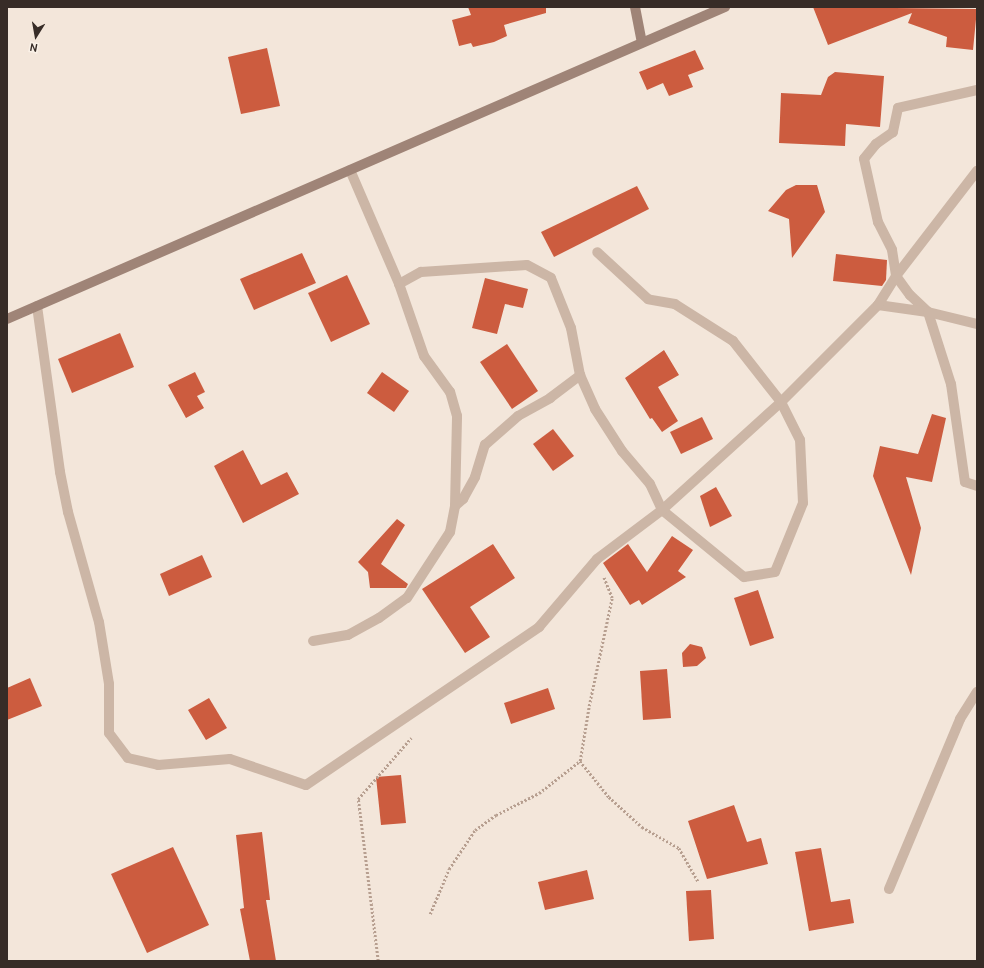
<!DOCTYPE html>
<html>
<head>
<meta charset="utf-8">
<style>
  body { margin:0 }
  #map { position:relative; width:984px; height:968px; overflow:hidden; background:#f3e6da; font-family:Cabin,sans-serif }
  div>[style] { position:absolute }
  .building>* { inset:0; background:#cc5c3f }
  .path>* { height:2.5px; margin-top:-1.25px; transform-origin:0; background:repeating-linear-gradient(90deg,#b79f90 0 2px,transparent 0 4px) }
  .minor>* { height:10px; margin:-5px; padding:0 5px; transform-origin:5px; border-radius:5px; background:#ccb6a6 }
  .secondary>* { height:10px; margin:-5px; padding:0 5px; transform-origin:5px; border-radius:5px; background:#9f8477 }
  span { translate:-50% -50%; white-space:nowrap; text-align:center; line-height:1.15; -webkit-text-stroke:3px #faf1e7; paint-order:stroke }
  .frame { position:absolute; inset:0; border:8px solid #372c27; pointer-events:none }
  .north { position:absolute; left:16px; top:16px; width:40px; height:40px; -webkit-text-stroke:3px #faf1e7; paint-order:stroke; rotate:191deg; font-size:11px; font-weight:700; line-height:16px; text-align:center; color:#372c27 }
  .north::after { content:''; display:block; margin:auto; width:14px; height:18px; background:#372c27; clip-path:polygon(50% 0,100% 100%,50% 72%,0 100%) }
</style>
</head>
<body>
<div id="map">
  <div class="building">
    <div style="clip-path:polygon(468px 7px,546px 7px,546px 13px,504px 25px,507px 36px,494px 42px,473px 47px,471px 43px,459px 46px,452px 20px,471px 15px)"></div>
    <div style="clip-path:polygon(813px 7px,977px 9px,973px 50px,946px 47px,947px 37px,908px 23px,912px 13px,828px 45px)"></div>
    <div style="clip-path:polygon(267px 48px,280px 106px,241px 114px,228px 57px)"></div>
    <div style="clip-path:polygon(695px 50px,704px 69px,688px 75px,693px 87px,669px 96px,663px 83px,647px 90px,639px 72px)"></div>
    <div style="clip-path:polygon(835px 72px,884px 76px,880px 127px,846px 124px,845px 146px,779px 143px,781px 93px,821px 95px,828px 77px)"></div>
    <div style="clip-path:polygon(796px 185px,817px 185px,825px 212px,792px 258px,789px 219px,768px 211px,786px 190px)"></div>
    <div style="clip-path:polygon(637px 186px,649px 209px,554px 257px,541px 232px)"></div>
    <div style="clip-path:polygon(302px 253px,316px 283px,254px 310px,240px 279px)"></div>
    <div style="clip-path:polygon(836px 254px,887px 260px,886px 280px,882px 286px,833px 281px)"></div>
    <div style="clip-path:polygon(347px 275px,370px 324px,331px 342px,308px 293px)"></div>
    <div style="clip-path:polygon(485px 278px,528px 289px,523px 308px,505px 304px,497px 334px,472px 328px)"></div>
    <div style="clip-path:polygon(120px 333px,134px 367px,72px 393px,58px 359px)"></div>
    <div style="clip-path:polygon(507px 344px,538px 391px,512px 409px,480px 362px)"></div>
    <div style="clip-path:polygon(664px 350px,679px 375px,658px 387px,678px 421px,662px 432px,652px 418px,650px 419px,625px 378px)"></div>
    <div style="clip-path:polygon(195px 372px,205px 392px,197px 396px,204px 408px,186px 418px,168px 385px)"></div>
    <div style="clip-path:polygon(382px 372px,409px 391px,394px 412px,367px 393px)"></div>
    <div style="clip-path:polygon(932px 414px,946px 418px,932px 482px,906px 477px,921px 528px,911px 575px,873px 476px,880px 446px,918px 454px)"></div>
    <div style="clip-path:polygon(702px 417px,713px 439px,681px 454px,670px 432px)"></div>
    <div style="clip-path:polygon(553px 429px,574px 456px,553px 471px,533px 444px)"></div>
    <div style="clip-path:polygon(243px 450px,261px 485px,287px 472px,299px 494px,243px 523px,214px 466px)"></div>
    <div style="clip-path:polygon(716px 487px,732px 516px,710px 527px,700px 496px)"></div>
    <div style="clip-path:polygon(397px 519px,405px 525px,381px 564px,408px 584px,406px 588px,370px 588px,368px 572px,358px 562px)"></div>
    <div style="clip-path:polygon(672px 536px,693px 550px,678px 571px,686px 577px,642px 605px,639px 600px,630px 605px,603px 563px,628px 544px,647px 572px)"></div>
    <div style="clip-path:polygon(493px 544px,515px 578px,470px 607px,490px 637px,465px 653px,422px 589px)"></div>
    <div style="clip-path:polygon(202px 555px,212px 577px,169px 596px,160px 574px)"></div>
    <div style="clip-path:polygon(758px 590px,774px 638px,750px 646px,734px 598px)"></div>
    <div style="clip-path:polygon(690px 644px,702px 647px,706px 658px,697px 666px,683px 667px,682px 653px)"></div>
    <div style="clip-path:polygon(667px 669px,671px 718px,643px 720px,640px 671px)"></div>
    <div style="clip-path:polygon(30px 678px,42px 706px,7px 720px,7px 688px)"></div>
    <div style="clip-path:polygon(548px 688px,555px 709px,511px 724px,504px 703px)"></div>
    <div style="clip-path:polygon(209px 698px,227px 728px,206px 740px,188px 710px)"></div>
    <div style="clip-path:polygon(401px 775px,406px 823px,381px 825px,376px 777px)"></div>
    <div style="clip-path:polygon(734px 805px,747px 842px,761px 838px,768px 864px,707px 879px,688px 821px)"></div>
    <div style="clip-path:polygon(262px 832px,270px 900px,266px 900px,276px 961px,250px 961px,240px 909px,244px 908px,236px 835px)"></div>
    <div style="clip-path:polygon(173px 847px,209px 925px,147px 953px,111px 874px)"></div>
    <div style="clip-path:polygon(821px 848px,831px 902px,850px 899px,854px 923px,809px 931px,795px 852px)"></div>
    <div style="clip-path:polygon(587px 870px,594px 899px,545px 910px,538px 882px)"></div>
    <div style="clip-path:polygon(711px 890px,714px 939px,689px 941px,686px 891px)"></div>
  </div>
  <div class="path">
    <div style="left:580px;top:761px;width:46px;rotate:51.1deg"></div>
    <div style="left:609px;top:797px;width:45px;rotate:42.3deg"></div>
    <div style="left:642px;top:827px;width:43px;rotate:29.6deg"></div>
    <div style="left:679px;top:848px;width:39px;rotate:60deg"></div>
    <div style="left:430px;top:914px;width:49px;rotate:-67.1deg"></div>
    <div style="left:449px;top:869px;width:47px;rotate:-56.3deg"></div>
    <div style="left:475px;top:830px;width:26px;rotate:-36deg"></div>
    <div style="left:496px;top:815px;width:48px;rotate:-27.1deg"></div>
    <div style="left:539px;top:793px;width:52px;rotate:-38deg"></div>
    <div style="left:580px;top:761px;width:56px;rotate:-80.7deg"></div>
    <div style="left:589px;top:706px;width:110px;rotate:-78deg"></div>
    <div style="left:612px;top:598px;width:22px;rotate:-112deg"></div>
    <div style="left:378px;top:961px;width:163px;rotate:-97deg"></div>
    <div style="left:358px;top:799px;width:81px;rotate:-49deg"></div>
  </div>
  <div class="minor">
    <div style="left:977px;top:90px;width:81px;rotate:167.2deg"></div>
    <div style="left:898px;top:108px;width:25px;rotate:102deg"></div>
    <div style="left:893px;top:132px;width:21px;rotate:145deg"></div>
    <div style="left:876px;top:144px;width:19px;rotate:129deg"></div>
    <div style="left:864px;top:159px;width:65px;rotate:77.5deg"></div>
    <div style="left:878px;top:222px;width:31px;rotate:63deg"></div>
    <div style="left:892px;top:250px;width:26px;rotate:81deg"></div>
    <div style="left:896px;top:276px;width:24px;rotate:54deg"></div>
    <div style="left:910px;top:295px;width:25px;rotate:43deg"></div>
    <div style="left:928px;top:312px;width:76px;rotate:72.3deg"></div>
    <div style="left:951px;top:384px;width:99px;rotate:81.9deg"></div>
    <div style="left:965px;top:482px;width:13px;rotate:18deg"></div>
    <div style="left:350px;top:170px;width:124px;rotate:66.7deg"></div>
    <div style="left:399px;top:284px;width:25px;rotate:-29deg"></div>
    <div style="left:421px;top:272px;width:106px;rotate:-3.8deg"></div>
    <div style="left:527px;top:265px;width:27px;rotate:28deg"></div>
    <div style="left:551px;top:278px;width:54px;rotate:68.2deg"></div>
    <div style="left:571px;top:328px;width:48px;rotate:79.2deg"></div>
    <div style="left:580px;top:375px;width:37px;rotate:66deg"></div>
    <div style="left:595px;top:409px;width:50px;rotate:57.3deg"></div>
    <div style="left:622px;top:451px;width:43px;rotate:49.7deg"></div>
    <div style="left:650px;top:484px;width:29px;rotate:65deg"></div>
    <div style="left:662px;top:510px;width:106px;rotate:39.3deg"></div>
    <div style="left:744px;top:577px;width:31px;rotate:-9deg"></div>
    <div style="left:775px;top:572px;width:74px;rotate:-67.9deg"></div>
    <div style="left:803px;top:503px;width:63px;rotate:-92.7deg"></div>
    <div style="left:800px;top:440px;width:42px;rotate:-116.6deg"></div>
    <div style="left:781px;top:402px;width:78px;rotate:-128.2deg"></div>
    <div style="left:733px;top:341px;width:69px;rotate:-147.5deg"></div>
    <div style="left:675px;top:304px;width:27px;rotate:-170deg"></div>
    <div style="left:648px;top:299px;width:69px;rotate:-137.3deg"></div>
    <div style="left:878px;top:305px;width:50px;rotate:8deg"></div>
    <div style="left:928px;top:312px;width:50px;rotate:13.8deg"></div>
    <div style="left:37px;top:306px;width:168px;rotate:82.1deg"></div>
    <div style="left:60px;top:472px;width:41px;rotate:78.7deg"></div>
    <div style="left:68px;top:512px;width:114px;rotate:74.3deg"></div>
    <div style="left:99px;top:622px;width:63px;rotate:80.8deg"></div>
    <div style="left:109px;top:684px;width:49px;rotate:90deg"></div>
    <div style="left:109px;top:733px;width:31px;rotate:53deg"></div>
    <div style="left:128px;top:758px;width:31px;rotate:13deg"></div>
    <div style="left:158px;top:765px;width:72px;rotate:-4.8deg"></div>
    <div style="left:230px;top:759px;width:80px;rotate:18.9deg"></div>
    <div style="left:306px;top:785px;width:282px;rotate:-34.1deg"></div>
    <div style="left:539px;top:627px;width:89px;rotate:-49.5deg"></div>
    <div style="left:597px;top:559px;width:81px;rotate:-37deg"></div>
    <div style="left:662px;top:510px;width:161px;rotate:-42.2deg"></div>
    <div style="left:781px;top:402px;width:137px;rotate:-45deg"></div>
    <div style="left:878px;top:305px;width:34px;rotate:-58deg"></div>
    <div style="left:896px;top:276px;width:133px;rotate:-52.4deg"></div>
    <div style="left:455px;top:506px;width:11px;rotate:-41deg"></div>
    <div style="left:463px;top:499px;width:25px;rotate:-61deg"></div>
    <div style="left:475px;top:477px;width:34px;rotate:-73deg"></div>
    <div style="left:485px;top:445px;width:44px;rotate:-41.3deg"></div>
    <div style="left:518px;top:416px;width:37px;rotate:-29deg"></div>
    <div style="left:550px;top:398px;width:38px;rotate:-37deg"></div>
    <div style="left:313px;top:641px;width:36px;rotate:-10deg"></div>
    <div style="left:348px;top:635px;width:35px;rotate:-29deg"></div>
    <div style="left:379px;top:618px;width:34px;rotate:-36deg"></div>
    <div style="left:407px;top:598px;width:79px;rotate:-56.9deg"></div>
    <div style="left:450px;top:532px;width:26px;rotate:-79deg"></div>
    <div style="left:455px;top:506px;width:90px;rotate:-88.7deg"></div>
    <div style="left:457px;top:416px;width:25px;rotate:-106deg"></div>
    <div style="left:450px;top:392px;width:44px;rotate:-125.8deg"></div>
    <div style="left:424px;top:356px;width:76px;rotate:-109.1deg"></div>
    <div style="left:889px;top:889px;width:184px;rotate:-67.3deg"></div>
    <div style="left:960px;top:719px;width:32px;rotate:-58deg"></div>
  </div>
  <div class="secondary">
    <div style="left:635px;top:7px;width:36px;rotate:79deg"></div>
    <div style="left:7px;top:319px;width:783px;rotate:-23.49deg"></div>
  </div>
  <div class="frame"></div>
  <div class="north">N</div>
</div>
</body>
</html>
